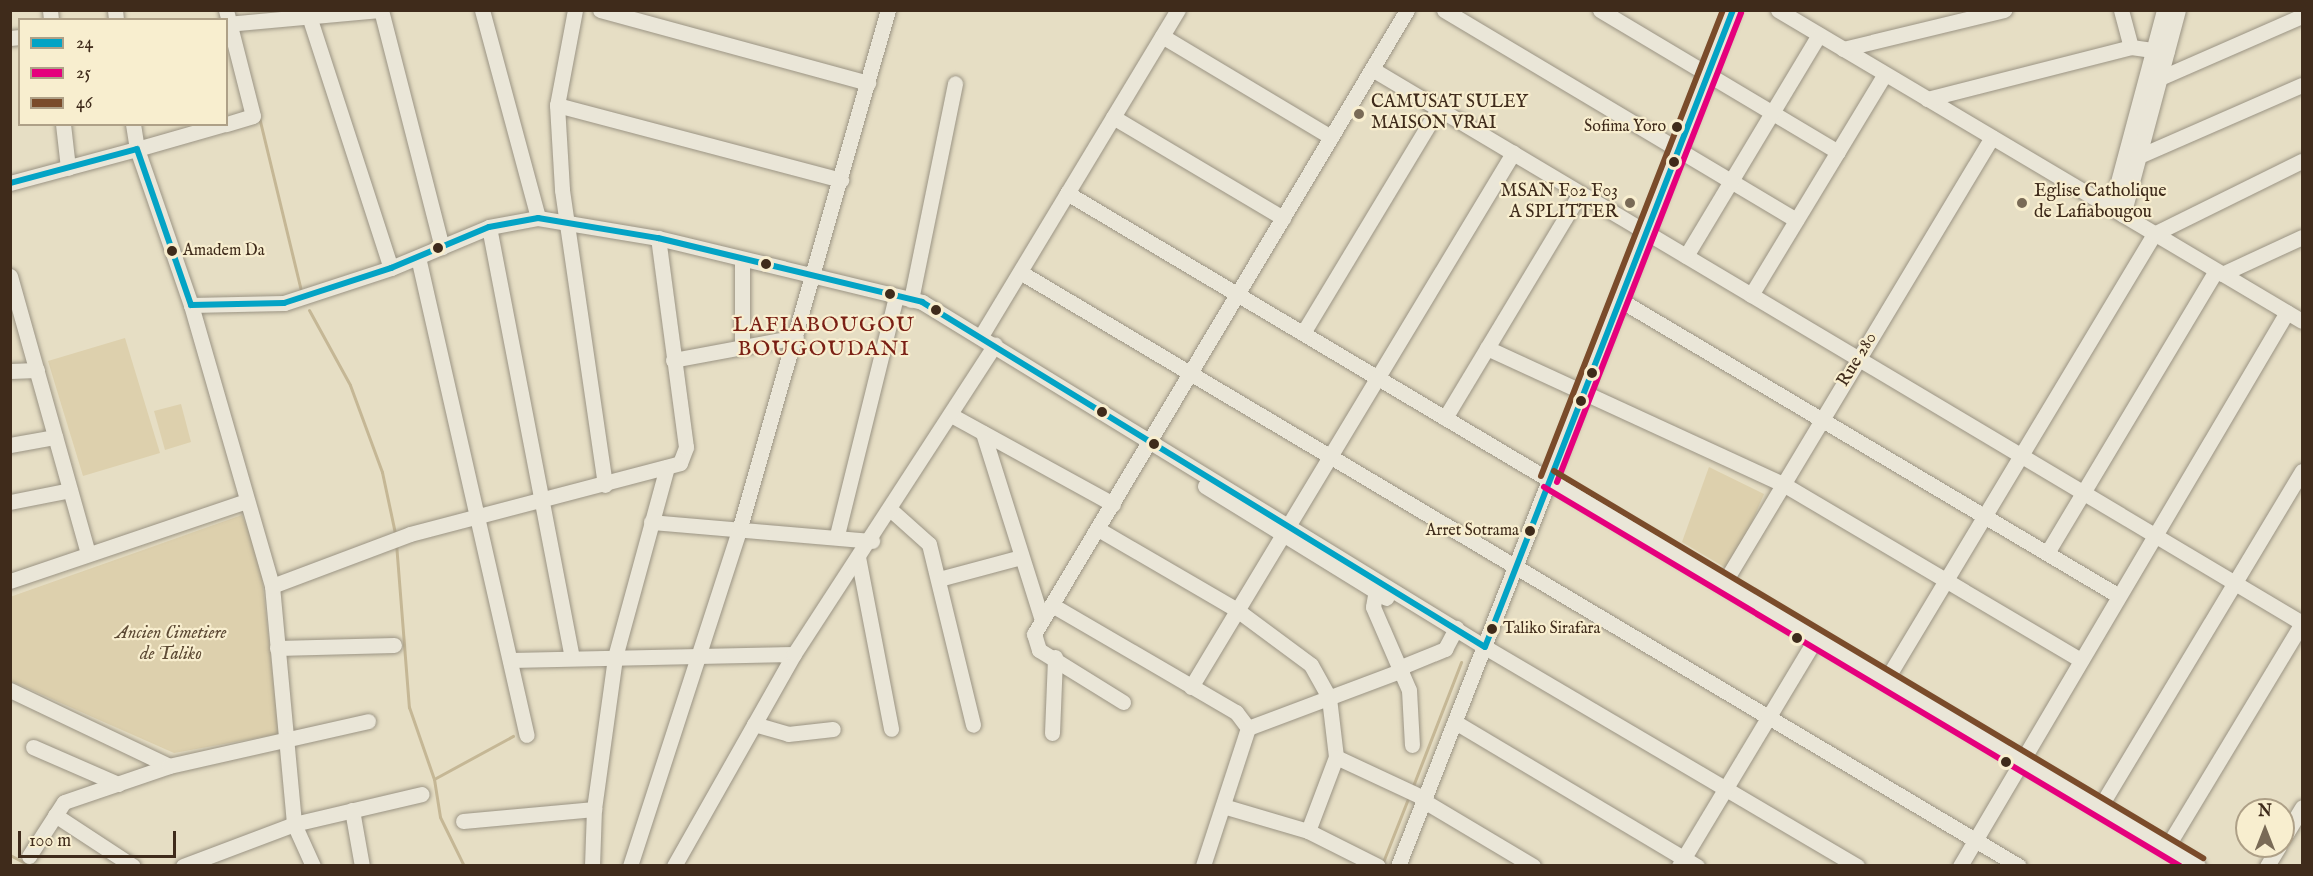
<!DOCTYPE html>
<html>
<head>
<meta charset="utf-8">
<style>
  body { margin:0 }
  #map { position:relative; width:2313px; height:876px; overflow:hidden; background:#e6dec4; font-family:"IM FELL English",serif }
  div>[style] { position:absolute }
  .green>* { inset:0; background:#ddd0ad }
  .stream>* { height:3px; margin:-1.5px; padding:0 1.5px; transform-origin:1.5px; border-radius:1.5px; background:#c5b795 }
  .roads { filter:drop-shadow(0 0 2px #9b9484) drop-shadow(0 0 2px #9b9484) }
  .minor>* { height:15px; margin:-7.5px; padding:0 7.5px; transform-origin:7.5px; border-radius:7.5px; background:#eae6d8 }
  .bus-1>* { height:6px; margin:-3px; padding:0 3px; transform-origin:3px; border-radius:3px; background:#03a3c5 }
  .bus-2>* { height:6px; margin:-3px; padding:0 3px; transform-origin:3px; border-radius:3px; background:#e5007d }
  .bus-3>* { height:6px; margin:-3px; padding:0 3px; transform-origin:3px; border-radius:3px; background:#7a4b2a }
  .dots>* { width:16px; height:16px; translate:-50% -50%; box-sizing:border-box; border:3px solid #f8eecf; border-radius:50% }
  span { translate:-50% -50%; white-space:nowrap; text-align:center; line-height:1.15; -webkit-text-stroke:4.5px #f8eecf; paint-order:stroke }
  .bus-label { font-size:16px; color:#3f2b1b }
  .right { translate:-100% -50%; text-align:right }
  .left { translate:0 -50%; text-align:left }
  .poi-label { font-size:18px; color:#3f2b1b }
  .street-label { font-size:18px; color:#3f2b1b }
  .park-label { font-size:18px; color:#5d4a35; font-style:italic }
  .quarter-label { font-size:21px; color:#7a1f14; letter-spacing:1.5px }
  .frame { position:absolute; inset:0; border:12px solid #3f2b1b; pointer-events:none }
  .legend { position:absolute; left:18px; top:18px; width:210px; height:108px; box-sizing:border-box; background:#f8eecf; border:2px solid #aea087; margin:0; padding:8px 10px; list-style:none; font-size:18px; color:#3f2b1b }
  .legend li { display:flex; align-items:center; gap:12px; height:30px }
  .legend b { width:30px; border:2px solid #aea087 }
  .north { position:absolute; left:2235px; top:798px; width:60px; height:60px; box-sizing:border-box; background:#f8eecf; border:2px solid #aea087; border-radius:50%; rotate:0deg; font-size:16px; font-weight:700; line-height:24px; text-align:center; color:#3f2b1b }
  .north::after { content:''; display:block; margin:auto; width:21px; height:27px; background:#796a56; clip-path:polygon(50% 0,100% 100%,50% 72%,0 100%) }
  .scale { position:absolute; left:18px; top:831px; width:158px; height:27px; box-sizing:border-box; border:3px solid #3f2b1b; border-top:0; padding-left:8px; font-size:18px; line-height:21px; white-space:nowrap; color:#3f2b1b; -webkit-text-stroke:4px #f8eecf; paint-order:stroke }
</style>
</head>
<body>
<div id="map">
  <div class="green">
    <div style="clip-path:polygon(125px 338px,160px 453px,83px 476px,48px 361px)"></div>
    <div style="clip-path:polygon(181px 404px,191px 442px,165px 450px,154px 411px)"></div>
    <div style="clip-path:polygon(1709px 467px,1764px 494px,1731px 571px,1682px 542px)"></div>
    <div style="clip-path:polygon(242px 515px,260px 559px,279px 734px,174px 753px,11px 681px,10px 597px)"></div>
  </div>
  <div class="stream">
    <div style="left:259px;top:117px;width:179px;rotate:76.4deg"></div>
    <div style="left:309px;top:310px;width:85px;rotate:61.3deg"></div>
    <div style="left:350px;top:385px;width:93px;rotate:69.8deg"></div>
    <div style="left:382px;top:472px;width:62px;rotate:78deg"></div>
    <div style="left:396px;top:543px;width:165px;rotate:85.5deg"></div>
    <div style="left:409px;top:707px;width:76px;rotate:70.9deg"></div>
    <div style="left:434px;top:779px;width:38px;rotate:81deg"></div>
    <div style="left:440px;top:817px;width:55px;rotate:63.9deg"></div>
    <div style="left:434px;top:779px;width:90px;rotate:-28.6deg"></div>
    <div style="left:1413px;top:786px;width:133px;rotate:-68.8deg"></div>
    <div style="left:10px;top:855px;width:24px;rotate:28deg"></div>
    <div style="left:1383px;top:862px;width:71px;rotate:-68.5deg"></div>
  </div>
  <div class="roads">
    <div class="minor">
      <div style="left:50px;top:10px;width:10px;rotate:84deg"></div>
      <div style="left:115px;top:10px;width:10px;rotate:84deg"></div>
      <div style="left:226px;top:10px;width:109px;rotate:75.7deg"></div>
      <div style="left:253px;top:116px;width:28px;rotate:163deg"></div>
      <div style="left:307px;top:10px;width:271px;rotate:72deg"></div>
      <div style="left:381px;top:10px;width:245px;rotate:75.6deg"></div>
      <div style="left:482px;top:10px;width:215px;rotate:74.9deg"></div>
      <div style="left:575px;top:10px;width:97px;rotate:100.7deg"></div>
      <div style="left:557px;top:105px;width:85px;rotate:86.6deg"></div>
      <div style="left:562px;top:190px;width:298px;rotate:81.7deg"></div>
      <div style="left:600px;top:10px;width:278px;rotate:15.2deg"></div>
      <div style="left:1444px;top:10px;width:410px;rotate:30.8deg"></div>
      <div style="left:1600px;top:10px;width:277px;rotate:30.8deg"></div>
      <div style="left:1778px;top:10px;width:609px;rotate:30.69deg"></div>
      <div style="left:2121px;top:10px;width:38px;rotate:75deg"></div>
      <div style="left:226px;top:24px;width:155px;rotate:-5.2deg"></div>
      <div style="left:1162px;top:36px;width:197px;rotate:30.9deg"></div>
      <div style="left:10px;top:38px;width:10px;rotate:-6deg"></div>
      <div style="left:1843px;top:49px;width:166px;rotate:-13.6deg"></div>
      <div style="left:1372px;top:69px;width:1083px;rotate:30.78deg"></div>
      <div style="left:2302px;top:623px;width:262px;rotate:121.1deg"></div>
      <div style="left:2160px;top:78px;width:155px;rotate:-23.6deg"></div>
      <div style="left:1927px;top:99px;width:211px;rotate:-14.3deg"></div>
      <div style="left:2131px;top:47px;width:36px;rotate:8deg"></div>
      <div style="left:557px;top:105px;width:294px;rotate:14.8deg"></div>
      <div style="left:1113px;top:117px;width:198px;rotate:30.7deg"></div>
      <div style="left:63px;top:124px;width:44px;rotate:83.5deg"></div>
      <div style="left:133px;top:124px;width:25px;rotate:81deg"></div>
      <div style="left:137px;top:149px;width:91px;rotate:-16deg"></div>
      <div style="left:2137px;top:157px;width:180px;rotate:-23.6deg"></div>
      <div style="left:10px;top:183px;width:131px;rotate:-15deg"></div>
      <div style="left:137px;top:149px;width:165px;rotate:70.9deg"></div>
      <div style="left:191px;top:305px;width:292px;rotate:73.9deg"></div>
      <div style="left:272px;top:586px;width:239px;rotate:84.7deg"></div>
      <div style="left:294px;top:824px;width:46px;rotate:65.7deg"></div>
      <div style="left:1067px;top:193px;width:1316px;rotate:30.75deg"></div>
      <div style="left:2111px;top:208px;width:205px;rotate:-75deg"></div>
      <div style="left:2123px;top:215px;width:212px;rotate:-75deg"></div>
      <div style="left:489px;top:227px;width:438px;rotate:79.1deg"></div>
      <div style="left:1686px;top:256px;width:258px;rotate:-59deg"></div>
      <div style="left:418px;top:257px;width:490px;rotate:77.2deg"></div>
      <div style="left:742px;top:261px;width:86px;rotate:90deg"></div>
      <div style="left:1020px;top:272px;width:1162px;rotate:30.74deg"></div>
      <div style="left:2222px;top:274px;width:88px;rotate:-24.8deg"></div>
      <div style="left:10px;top:276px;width:288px;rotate:74.3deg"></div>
      <div style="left:1751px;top:295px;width:258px;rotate:-58.8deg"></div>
      <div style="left:911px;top:300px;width:221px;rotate:-78.5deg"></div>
      <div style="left:1620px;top:300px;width:580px;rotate:30.68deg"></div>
      <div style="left:191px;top:305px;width:93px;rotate:-1.2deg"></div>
      <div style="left:284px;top:303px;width:113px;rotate:-18.1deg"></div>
      <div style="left:391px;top:268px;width:106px;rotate:-22.7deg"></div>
      <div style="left:489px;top:227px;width:50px;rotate:-10.4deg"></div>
      <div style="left:538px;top:218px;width:122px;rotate:9.5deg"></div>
      <div style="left:658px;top:238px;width:272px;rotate:13.6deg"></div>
      <div style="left:922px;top:302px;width:660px;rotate:31.5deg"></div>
      <div style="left:1485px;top:647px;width:432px;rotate:30.5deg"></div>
      <div style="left:1303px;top:333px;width:262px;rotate:-58.9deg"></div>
      <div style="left:981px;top:336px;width:381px;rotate:-58.9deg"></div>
      <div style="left:1487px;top:348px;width:326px;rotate:24.7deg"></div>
      <div style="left:1783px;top:484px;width:346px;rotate:30.6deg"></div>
      <div style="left:673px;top:360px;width:125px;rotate:-10.6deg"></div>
      <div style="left:10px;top:371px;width:27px;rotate:-2deg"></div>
      <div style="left:951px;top:415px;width:185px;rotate:28.8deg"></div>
      <div style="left:1445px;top:418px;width:262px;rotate:-59deg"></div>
      <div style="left:983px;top:433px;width:196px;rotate:72.5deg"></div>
      <div style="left:10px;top:445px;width:46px;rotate:-10.1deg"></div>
      <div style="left:1205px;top:486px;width:213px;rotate:31.7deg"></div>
      <div style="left:10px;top:502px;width:61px;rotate:-11.3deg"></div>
      <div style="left:891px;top:510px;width:51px;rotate:41.8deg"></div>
      <div style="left:929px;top:544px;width:186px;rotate:76.3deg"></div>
      <div style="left:651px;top:522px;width:222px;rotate:4.9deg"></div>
      <div style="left:1098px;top:529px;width:161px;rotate:30.2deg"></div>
      <div style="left:1237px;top:610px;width:92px;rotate:36.6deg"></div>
      <div style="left:1311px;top:665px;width:38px;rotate:61deg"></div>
      <div style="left:1329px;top:698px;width:59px;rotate:83.2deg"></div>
      <div style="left:1336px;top:757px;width:79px;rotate:110.7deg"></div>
      <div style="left:837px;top:535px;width:245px;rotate:-76.1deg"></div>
      <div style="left:2047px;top:553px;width:329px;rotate:-59.1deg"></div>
      <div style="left:858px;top:557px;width:175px;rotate:79.1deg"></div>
      <div style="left:939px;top:579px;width:85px;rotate:-15deg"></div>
      <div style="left:10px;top:581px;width:250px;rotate:-18.7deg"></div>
      <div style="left:1724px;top:583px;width:520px;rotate:-59deg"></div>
      <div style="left:1377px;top:584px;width:23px;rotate:100deg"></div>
      <div style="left:1373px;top:607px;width:90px;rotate:66.6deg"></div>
      <div style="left:1409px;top:690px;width:55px;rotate:86.9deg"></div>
      <div style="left:272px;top:586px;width:147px;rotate:-20.6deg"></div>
      <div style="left:410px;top:534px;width:279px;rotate:-14.7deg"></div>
      <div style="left:680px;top:463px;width:17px;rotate:-69deg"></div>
      <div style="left:686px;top:447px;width:211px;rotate:-97.6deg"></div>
      <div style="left:1052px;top:605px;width:213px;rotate:30.2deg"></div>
      <div style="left:1236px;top:712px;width:20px;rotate:53deg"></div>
      <div style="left:1248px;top:728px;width:145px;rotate:108.1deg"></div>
      <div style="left:277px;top:648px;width:117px;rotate:-1.5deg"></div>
      <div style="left:510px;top:660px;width:284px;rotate:-1.2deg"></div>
      <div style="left:1401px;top:667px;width:48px;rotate:-22.2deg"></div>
      <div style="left:1445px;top:649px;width:24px;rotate:-62deg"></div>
      <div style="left:1886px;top:680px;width:520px;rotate:-59deg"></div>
      <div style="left:2154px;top:234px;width:165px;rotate:-26.3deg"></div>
      <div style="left:1191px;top:687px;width:624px;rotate:-58.91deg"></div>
      <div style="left:10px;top:690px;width:176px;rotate:25.5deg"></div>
      <div style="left:1123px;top:702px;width:99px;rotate:-148.2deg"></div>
      <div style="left:1039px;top:650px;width:17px;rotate:-107deg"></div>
      <div style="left:1034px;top:634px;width:727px;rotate:-59.13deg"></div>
      <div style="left:1455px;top:722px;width:282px;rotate:30.8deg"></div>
      <div style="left:754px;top:724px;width:35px;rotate:16deg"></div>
      <div style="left:788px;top:734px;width:45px;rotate:-6.3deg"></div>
      <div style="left:1248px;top:728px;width:165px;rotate:-20.6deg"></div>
      <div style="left:1052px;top:733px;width:76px;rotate:-87.7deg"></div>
      <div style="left:33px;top:747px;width:93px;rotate:23.5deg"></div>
      <div style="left:1336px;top:757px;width:97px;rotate:25deg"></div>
      <div style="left:1424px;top:801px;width:127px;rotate:30.8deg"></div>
      <div style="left:1223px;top:806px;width:89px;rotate:16.4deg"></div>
      <div style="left:1308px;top:831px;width:78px;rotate:26.6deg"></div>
      <div style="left:2100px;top:807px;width:392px;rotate:-59deg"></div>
      <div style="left:352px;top:810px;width:57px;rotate:79.9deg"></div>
      <div style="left:55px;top:815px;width:93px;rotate:33.2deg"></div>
      <div style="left:463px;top:821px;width:132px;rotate:-5.2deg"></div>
      <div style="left:2283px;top:839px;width:37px;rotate:-59deg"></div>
      <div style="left:29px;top:856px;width:64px;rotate:-57.1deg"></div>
      <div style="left:64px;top:802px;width:111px;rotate:-18.9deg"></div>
      <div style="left:169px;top:766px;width:204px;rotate:-12.7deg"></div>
      <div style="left:183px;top:866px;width:119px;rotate:-20.7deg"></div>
      <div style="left:294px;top:824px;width:131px;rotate:-13.2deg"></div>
      <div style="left:592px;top:866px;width:57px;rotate:-88deg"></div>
      <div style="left:594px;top:809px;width:153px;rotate:-82.1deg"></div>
      <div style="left:615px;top:657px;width:197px;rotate:-74.7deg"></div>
      <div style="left:630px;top:866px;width:356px;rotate:-72deg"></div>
      <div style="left:740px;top:527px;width:538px;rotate:-74.03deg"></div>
      <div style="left:674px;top:866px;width:244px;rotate:-60.5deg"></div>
      <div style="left:794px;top:654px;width:369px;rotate:-57deg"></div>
      <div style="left:1398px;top:866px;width:919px;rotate:-68.63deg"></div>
      <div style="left:1679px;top:866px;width:266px;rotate:-59deg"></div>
      <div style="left:1960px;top:866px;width:643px;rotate:-59.45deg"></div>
      <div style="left:2267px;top:866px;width:23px;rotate:-59deg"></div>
    </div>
  </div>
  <div class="bus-1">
    <div style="left:10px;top:183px;width:131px;rotate:-15deg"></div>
    <div style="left:137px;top:149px;width:165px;rotate:70.9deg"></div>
    <div style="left:191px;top:305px;width:93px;rotate:-1.2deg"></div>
    <div style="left:284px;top:303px;width:113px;rotate:-18.1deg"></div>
    <div style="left:391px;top:268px;width:106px;rotate:-22.7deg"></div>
    <div style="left:489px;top:227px;width:50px;rotate:-10.4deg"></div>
    <div style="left:538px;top:218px;width:122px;rotate:9.5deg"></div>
    <div style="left:658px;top:238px;width:272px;rotate:13.6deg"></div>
    <div style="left:922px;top:302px;width:660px;rotate:31.5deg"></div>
    <div style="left:1485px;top:647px;width:684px;rotate:-68.73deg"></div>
  </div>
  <div class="bus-2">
    <div style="left:1557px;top:482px;width:504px;rotate:-68.58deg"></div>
    <div style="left:1544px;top:487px;width:740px;rotate:30.79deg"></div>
  </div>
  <div class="bus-3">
    <div style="left:1554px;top:471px;width:756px;rotate:30.81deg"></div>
    <div style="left:1541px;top:476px;width:500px;rotate:-68.67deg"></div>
  </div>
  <div class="dots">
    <div style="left:1359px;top:114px;background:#796a56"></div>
    <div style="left:1677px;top:127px;background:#3f2b1b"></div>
    <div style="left:1674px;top:162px;background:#3f2b1b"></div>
    <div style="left:1630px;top:203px;background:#796a56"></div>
    <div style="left:2022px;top:203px;background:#796a56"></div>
    <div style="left:438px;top:248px;background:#3f2b1b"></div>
    <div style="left:172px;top:251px;background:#3f2b1b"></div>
    <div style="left:766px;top:264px;background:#3f2b1b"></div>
    <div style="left:890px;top:294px;background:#3f2b1b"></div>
    <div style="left:936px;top:310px;background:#3f2b1b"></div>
    <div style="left:1592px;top:373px;background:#3f2b1b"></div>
    <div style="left:1581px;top:401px;background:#3f2b1b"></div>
    <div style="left:1102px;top:412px;background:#3f2b1b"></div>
    <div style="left:1154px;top:444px;background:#3f2b1b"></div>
    <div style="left:1530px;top:531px;background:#3f2b1b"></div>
    <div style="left:1492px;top:629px;background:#3f2b1b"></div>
    <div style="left:1797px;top:638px;background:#3f2b1b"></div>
    <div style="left:2006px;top:762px;background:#3f2b1b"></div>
  </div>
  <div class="bus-label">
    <span class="right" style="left:1666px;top:127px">Sofima Yoro</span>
    <span class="left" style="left:183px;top:251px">Amadem Da</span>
    <span class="right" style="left:1519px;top:531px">Arret Sotrama</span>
    <span class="left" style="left:1503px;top:629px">Taliko Sirafara</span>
  </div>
  <div class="poi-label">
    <span class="left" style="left:1371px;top:114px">CAMUSAT SULEY<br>MAISON VRAI</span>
    <span class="right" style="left:1618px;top:203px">MSAN F02 F03<br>A SPLITTER</span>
    <span class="left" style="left:2034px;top:203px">Eglise Catholique<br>de Lafiabougou</span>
  </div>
  <div class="street-label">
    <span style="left:1858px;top:360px;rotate:-59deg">Rue 280</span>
  </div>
  <div class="park-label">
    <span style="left:171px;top:645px">Ancien Cimetiere<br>de Taliko</span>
  </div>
  <div class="quarter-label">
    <span style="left:824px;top:338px">LAFIABOUGOU<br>BOUGOUDANI</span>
  </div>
  <div class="frame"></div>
  <ul class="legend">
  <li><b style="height:8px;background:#03a3c5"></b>24</li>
  <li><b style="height:8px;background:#e5007d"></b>25</li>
  <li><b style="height:8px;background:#7a4b2a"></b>46</li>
  </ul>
  <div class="north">N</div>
  <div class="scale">100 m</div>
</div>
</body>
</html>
